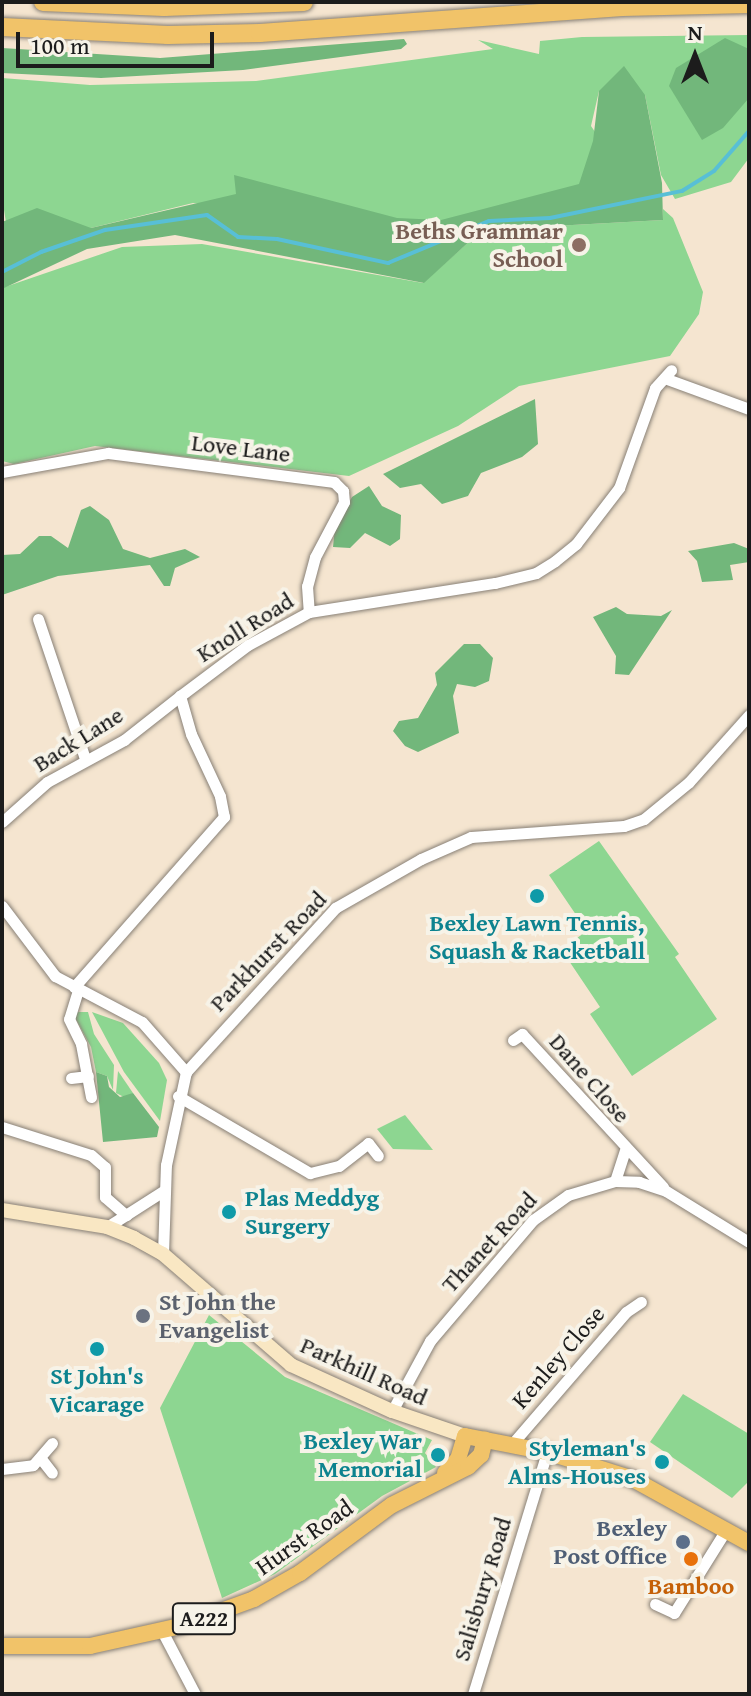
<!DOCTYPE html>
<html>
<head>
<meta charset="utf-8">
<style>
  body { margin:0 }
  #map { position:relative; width:751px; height:1696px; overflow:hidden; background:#f5e5d0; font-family:"Gentium Book Plus",serif }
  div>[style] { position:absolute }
  .green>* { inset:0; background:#8dd691 }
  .forest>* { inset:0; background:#72b77b }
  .stream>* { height:4px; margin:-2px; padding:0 2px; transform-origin:2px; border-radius:2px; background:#58bfd6 }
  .roads { filter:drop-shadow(0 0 2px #888076) drop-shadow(0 0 2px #888076) }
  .minor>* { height:11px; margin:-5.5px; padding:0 5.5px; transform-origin:5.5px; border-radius:5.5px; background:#fff }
  .secondary>* { height:14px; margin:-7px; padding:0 7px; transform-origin:7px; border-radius:7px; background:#f9e7c3 }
  .primary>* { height:16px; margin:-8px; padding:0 8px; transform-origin:8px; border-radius:8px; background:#f1c369 }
  .trunk>* { height:18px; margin:-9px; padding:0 9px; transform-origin:9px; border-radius:9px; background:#f1c369 }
  .dots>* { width:22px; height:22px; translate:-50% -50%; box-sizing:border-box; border:4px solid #f7f3e8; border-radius:50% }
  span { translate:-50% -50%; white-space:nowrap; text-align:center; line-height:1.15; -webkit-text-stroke:8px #f7f3e8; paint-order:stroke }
  .shield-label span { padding:2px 6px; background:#f7f3e8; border:2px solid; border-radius:6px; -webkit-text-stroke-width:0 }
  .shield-label { font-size:22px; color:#1c1c1c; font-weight:700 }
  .education-label { font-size:24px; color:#785e54; font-weight:700 }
  .right { translate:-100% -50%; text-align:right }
  .street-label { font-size:24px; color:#1c1c1c }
  .culture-label { font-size:24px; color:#0d838f; font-weight:700 }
  .left { translate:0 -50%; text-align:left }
  .worship-label { font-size:24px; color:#5b616d; font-weight:700 }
  .service-label { font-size:24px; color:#4e5e75; font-weight:700 }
  .food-label { font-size:24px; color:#c56008; font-weight:700 }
  .frame { position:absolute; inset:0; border:4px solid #1c1c1c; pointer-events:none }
  .north { position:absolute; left:655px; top:16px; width:80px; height:80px; -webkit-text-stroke:6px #f7f3e8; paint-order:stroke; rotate:0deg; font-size:22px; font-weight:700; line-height:32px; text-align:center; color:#1c1c1c }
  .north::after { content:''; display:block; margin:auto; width:28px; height:36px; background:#1c1c1c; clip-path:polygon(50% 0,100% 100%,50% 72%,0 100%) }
  .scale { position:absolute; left:16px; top:32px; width:198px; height:36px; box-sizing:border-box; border:4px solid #1c1c1c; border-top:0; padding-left:10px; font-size:24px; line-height:28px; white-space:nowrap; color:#1c1c1c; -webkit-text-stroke:6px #f7f3e8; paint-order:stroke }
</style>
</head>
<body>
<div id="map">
  <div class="green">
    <div style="clip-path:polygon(749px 35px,749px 158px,731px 182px,675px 199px,661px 175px,645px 95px,599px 91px,591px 126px,632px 187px,401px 228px,193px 203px,91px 228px,12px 261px,2px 197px,2px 78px,90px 85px,256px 81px,493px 49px,478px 40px,539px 54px,540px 41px,582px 37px)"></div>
    <div style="clip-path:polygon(663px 209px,673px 218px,703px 292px,699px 314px,670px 356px,519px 386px,458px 426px,349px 476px,95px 446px,14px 464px,2px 461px,2px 288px,122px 247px,202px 244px,423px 283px,471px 240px,536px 227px,663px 220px)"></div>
    <div style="clip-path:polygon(599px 841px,679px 954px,675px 957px,717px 1019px,632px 1076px,590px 1014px,600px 1007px,561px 949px,587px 931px,549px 875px)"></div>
    <div style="clip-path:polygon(72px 1012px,88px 1012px,94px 1034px,114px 1065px,113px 1090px,107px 1076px,96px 1072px,91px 1047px)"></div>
    <div style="clip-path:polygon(92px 1012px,123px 1023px,159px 1063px,167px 1080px,160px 1121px,124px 1072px)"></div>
    <div style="clip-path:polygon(118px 1071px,133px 1093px,126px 1098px,116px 1093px)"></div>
    <div style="clip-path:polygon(405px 1115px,433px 1150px,393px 1149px,377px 1129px)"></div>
    <div style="clip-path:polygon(209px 1315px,285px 1377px,432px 1440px,425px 1453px,436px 1467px,382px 1496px,275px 1574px,222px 1598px,160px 1408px)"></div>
    <div style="clip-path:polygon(683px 1394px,749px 1434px,749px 1481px,732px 1498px,650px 1442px)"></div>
  </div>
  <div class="forest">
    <div style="clip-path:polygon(725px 38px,749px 49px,749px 98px,723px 128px,702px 140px,669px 86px,676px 68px)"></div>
    <div style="clip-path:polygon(404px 39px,407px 44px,401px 49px,243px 70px,101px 78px,2px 73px,2px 48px,160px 58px)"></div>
    <div style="clip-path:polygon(624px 66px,645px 95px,662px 183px,663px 220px,536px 227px,471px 240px,424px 283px,175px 235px,87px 249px,2px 289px,2px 222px,37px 208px,91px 228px,236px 194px,234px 175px,397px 218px,441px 220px,579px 184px,593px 141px,599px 91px)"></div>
    <div style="clip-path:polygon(535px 399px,538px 444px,522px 457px,481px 473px,468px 496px,442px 504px,421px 484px,400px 488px,383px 474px)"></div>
    <div style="clip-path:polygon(369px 486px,382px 506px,401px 515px,400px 539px,390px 546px,365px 533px,350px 548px,333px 547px,335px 527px,352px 497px)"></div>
    <div style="clip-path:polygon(90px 506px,109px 520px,123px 549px,150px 558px,185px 549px,200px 557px,175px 568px,170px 586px,164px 586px,150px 565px,58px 576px,2px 595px,2px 555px,20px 554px,39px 536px,51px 536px,68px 548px,81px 510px)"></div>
    <div style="clip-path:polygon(734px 543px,749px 549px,749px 562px,730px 565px,733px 580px,702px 582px,697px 561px,688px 551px)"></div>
    <div style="clip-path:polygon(616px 607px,627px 614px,661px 616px,672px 610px,629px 675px,615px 674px,616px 656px,593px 617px)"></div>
    <div style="clip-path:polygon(464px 644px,480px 644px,493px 658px,489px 681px,475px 687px,457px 684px,453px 696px,459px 733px,418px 752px,405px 746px,393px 731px,399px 721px,418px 718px,437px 685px,435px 673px)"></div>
    <div style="clip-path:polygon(96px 1072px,107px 1076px,109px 1087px,120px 1097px,133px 1093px,159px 1127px,157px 1137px,103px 1142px)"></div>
  </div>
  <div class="stream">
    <div style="left:2px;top:272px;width:44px;rotate:-27.1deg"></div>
    <div style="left:41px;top:252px;width:68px;rotate:-19deg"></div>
    <div style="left:105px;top:230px;width:103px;rotate:-8.4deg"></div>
    <div style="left:207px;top:215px;width:38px;rotate:35deg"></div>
    <div style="left:238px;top:237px;width:39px;rotate:3deg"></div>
    <div style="left:277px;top:239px;width:114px;rotate:12.2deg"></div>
    <div style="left:388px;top:263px;width:109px;rotate:-22.6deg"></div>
    <div style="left:489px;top:221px;width:61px;rotate:-2.8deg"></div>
    <div style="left:550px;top:218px;width:135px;rotate:-11.6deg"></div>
    <div style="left:682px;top:191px;width:38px;rotate:-32deg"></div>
    <div style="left:714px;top:171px;width:53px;rotate:-48.8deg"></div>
  </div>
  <div class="roads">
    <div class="minor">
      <div style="left:667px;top:379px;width:87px;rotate:20.1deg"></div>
      <div style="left:2px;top:472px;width:108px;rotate:-10.2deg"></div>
      <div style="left:108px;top:453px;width:228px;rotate:7.3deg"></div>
      <div style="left:334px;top:482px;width:13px;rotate:45deg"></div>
      <div style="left:343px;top:491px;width:11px;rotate:85deg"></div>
      <div style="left:344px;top:502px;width:62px;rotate:117.8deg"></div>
      <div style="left:315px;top:557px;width:30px;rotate:105deg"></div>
      <div style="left:307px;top:586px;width:26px;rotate:86deg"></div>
      <div style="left:38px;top:619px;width:148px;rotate:71.4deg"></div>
      <div style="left:2px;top:822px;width:60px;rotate:-41.6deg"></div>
      <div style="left:47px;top:782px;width:88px;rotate:-28.6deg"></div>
      <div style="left:124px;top:740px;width:71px;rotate:-38.2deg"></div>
      <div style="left:2px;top:906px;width:88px;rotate:52.9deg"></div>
      <div style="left:55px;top:976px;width:98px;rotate:27.9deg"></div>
      <div style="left:142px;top:1022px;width:67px;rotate:48.7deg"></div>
      <div style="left:74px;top:987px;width:227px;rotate:-48.6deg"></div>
      <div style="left:224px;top:817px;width:21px;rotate:-101deg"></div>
      <div style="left:220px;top:796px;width:68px;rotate:-115.1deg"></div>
      <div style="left:191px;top:734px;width:40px;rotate:-106deg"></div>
      <div style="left:180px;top:696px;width:85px;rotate:-36.9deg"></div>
      <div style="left:248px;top:645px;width:69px;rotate:-28.4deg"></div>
      <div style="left:309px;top:612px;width:188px;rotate:-8.9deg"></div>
      <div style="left:495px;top:583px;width:42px;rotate:-13.7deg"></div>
      <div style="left:536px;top:573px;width:22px;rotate:-32deg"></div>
      <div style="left:555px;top:561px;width:27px;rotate:-39deg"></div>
      <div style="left:576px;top:544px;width:71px;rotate:-52.5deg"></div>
      <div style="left:619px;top:488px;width:106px;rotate:-70.2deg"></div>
      <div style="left:655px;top:388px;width:24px;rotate:-48deg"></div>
      <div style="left:78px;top:990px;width:30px;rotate:107deg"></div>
      <div style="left:69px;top:1019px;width:28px;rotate:64deg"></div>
      <div style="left:81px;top:1044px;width:54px;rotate:79.3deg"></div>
      <div style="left:513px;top:1040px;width:11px;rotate:-34deg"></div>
      <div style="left:522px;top:1034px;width:208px;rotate:47.3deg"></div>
      <div style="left:71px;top:1078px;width:17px;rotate:-7deg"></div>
      <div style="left:178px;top:1096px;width:153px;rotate:30.3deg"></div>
      <div style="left:310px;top:1173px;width:30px;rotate:-14deg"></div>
      <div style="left:339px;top:1166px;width:37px;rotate:-38deg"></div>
      <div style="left:368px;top:1143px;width:16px;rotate:52deg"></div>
      <div style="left:2px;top:1127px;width:93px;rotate:17.5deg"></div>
      <div style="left:91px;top:1155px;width:18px;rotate:41deg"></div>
      <div style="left:105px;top:1167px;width:30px;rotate:90deg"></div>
      <div style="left:105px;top:1197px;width:28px;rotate:41deg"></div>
      <div style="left:615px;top:1181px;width:32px;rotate:-72deg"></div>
      <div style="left:107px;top:1227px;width:67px;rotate:-32.7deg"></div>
      <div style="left:163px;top:1254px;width:89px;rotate:-88.1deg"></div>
      <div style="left:166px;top:1165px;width:95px;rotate:-77.9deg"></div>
      <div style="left:186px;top:1072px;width:222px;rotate:-47.7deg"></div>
      <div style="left:335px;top:908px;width:99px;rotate:-29.7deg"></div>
      <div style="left:421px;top:859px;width:55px;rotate:-23.7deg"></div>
      <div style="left:471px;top:837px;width:153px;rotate:-4.1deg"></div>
      <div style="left:624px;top:826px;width:21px;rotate:-19deg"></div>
      <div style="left:644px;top:819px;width:58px;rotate:-39.4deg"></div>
      <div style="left:689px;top:782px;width:90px;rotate:-48.2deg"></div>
      <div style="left:392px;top:1411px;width:80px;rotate:-61.5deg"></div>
      <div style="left:430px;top:1341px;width:159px;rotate:-49.6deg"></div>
      <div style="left:533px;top:1220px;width:43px;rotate:-35.5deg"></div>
      <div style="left:568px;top:1195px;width:49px;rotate:-16.6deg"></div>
      <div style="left:615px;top:1181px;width:24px;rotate:2deg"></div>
      <div style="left:639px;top:1182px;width:28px;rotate:18deg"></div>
      <div style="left:666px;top:1191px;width:97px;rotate:31.6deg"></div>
      <div style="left:512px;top:1444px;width:174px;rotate:-49.2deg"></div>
      <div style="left:626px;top:1312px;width:18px;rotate:-34deg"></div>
      <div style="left:42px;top:1460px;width:16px;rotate:52deg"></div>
      <div style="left:2px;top:1469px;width:31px;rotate:-7deg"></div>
      <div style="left:33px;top:1465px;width:29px;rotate:-49deg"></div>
      <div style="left:655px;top:1604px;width:21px;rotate:25deg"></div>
      <div style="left:674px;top:1613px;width:94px;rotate:-58deg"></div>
      <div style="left:162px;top:1631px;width:71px;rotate:62.4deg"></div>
      <div style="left:473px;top:1694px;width:253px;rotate:-73deg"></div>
    </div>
    <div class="secondary">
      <div style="left:2px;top:1210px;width:106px;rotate:9.2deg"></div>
      <div style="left:107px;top:1227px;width:29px;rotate:22deg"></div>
      <div style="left:134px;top:1238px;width:33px;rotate:29deg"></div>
      <div style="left:163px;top:1254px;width:169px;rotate:40.9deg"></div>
      <div style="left:291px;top:1365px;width:111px;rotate:24.5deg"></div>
      <div style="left:392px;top:1411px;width:77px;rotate:18.9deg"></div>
    </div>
    <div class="primary">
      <div style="left:445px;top:1473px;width:19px;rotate:-47deg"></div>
      <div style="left:458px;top:1459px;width:24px;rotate:-73deg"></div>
      <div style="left:465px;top:1436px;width:84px;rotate:11deg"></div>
      <div style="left:547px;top:1452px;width:90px;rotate:17.4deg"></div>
      <div style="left:633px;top:1479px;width:132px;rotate:28.9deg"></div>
      <div style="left:2px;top:1646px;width:88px"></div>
      <div style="left:90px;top:1646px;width:92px;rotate:-12.5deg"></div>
      <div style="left:180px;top:1626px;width:79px;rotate:-20deg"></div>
      <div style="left:254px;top:1599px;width:53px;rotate:-29.5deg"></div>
      <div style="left:300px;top:1573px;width:114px;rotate:-36.5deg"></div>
      <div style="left:392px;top:1505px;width:85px;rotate:-26.6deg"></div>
      <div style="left:468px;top:1467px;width:18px;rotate:-43deg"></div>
      <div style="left:481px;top:1455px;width:16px;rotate:-76deg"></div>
    </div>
    <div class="trunk">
      <div style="left:43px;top:2px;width:121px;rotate:2.4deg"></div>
      <div style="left:164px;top:7px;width:140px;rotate:-2deg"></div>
      <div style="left:2px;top:27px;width:166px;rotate:2.8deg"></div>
      <div style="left:168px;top:35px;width:92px;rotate:-1.2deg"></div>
      <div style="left:260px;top:33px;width:363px;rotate:-4.1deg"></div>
      <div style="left:622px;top:7px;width:127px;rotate:-1.4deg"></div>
    </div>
  </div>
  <div class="dots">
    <div style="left:579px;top:245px;background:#8d6e63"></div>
    <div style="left:537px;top:896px;background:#0f9aa8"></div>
    <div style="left:229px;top:1212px;background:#0f9aa8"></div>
    <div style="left:143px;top:1316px;background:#6b7280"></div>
    <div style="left:97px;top:1349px;background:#0f9aa8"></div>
    <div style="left:438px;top:1455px;background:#0f9aa8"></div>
    <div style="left:662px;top:1462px;background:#0f9aa8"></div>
    <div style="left:683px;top:1542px;background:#5c6f8a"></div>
    <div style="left:691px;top:1559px;background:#e8710a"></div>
  </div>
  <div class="shield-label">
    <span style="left:204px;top:1619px">A222</span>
  </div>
  <div class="education-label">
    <span class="right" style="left:563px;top:245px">Beths Grammar<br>School</span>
  </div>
  <div class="street-label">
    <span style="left:241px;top:448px;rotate:7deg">Love Lane</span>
    <span style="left:245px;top:627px;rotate:-32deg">Knoll Road</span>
    <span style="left:78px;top:739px;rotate:-32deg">Back Lane</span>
    <span style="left:268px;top:951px;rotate:-46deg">Parkhurst Road</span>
    <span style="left:590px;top:1078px;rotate:49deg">Dane Close</span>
    <span style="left:489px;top:1242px;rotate:-47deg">Thanet Road</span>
    <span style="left:558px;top:1357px;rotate:-49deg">Kenley Close</span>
    <span style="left:364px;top:1371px;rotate:24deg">Parkhill Road</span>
    <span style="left:304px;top:1537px;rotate:-35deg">Hurst Road</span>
    <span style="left:482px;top:1589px;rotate:-73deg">Salisbury Road</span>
  </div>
  <div class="culture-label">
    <span style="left:537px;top:937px">Bexley Lawn Tennis,<br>Squash &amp; Racketball</span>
    <span class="left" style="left:245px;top:1212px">Plas Meddyg<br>Surgery</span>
    <span style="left:97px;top:1390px">St John's<br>Vicarage</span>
    <span class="right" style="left:422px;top:1455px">Bexley War<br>Memorial</span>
    <span class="right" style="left:646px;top:1462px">Styleman's<br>Alms-Houses</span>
  </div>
  <div class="worship-label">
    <span class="left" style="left:159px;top:1316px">St John the<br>Evangelist</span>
  </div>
  <div class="service-label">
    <span class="right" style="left:667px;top:1542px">Bexley<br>Post Office</span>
  </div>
  <div class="food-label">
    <span style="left:691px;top:1586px">Bamboo</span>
  </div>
  <div class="frame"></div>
  <div class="north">N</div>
  <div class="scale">100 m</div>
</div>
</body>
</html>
